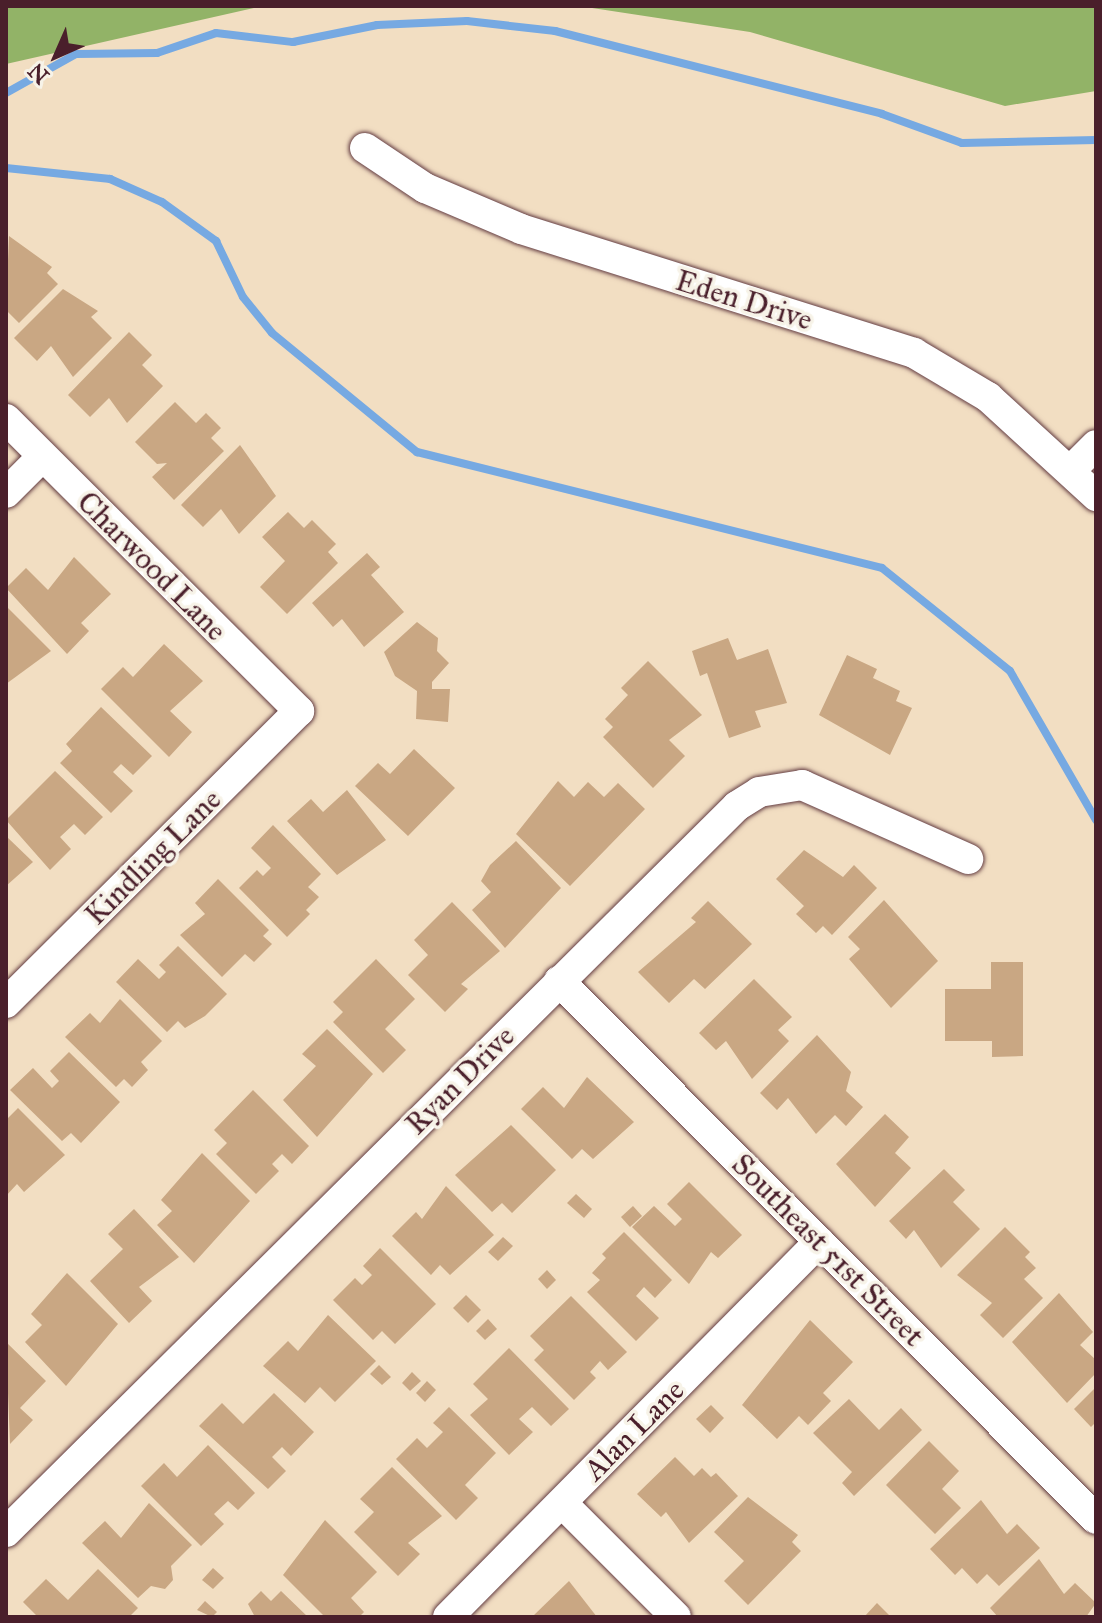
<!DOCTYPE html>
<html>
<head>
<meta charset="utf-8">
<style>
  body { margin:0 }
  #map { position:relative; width:1102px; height:1623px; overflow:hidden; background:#f2dec2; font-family:"IM FELL Great Primer",serif }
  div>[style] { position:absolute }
  .forest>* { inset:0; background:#92b367 }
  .stream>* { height:8px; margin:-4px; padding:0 4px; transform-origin:4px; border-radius:4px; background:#76a9e2 }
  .building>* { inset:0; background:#c9a783 }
  .roads { filter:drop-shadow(0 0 2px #633c42) drop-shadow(0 0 2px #633c42) }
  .minor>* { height:30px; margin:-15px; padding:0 15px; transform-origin:15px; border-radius:15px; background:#fff }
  span { translate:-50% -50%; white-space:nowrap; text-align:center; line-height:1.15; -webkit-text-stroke:7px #f7f3e8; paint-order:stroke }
  .street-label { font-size:30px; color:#4a1f2b }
  .frame { position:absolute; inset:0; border:8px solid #4a1f2b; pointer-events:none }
  .north { position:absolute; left:16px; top:16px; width:80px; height:80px; -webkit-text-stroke:6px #f7f3e8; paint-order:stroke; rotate:225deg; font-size:22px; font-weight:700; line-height:32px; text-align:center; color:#4a1f2b }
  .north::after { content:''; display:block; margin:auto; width:28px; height:36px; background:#4a1f2b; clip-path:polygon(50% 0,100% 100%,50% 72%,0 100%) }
</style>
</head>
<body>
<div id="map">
  <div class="forest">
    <div style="clip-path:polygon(6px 6px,263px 6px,6px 64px)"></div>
    <div style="clip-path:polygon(579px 6px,1096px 6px,1096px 91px,1005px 106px,750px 32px)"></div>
  </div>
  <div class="stream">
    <div style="left:6px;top:93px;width:80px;rotate:-29.1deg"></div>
    <div style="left:76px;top:54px;width:81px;rotate:-0.7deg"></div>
    <div style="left:157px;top:53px;width:62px;rotate:-18.7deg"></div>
    <div style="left:216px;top:33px;width:78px;rotate:6.7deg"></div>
    <div style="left:293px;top:42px;width:86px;rotate:-11.4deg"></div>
    <div style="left:377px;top:25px;width:90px;rotate:-2.5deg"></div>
    <div style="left:467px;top:21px;width:89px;rotate:6.5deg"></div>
    <div style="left:555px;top:31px;width:337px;rotate:14.2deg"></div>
    <div style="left:882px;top:114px;width:85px;rotate:19.9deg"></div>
    <div style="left:962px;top:143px;width:134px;rotate:-1.3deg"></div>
    <div style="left:6px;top:168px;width:105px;rotate:6deg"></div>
    <div style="left:110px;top:179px;width:57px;rotate:23.9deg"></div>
    <div style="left:162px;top:202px;width:67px;rotate:35.8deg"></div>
    <div style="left:216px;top:241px;width:62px;rotate:64.3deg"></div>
    <div style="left:243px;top:297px;width:46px;rotate:51.1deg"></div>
    <div style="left:272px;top:333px;width:188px;rotate:39.4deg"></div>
    <div style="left:417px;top:452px;width:479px;rotate:14deg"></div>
    <div style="left:882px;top:568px;width:164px;rotate:38.8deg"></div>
    <div style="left:1010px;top:671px;width:172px;rotate:60deg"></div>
  </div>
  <div class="building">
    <div style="clip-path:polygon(9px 236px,52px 267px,47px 273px,58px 284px,19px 323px,6px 310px)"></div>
    <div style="clip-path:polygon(63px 289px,98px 311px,91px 317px,112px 338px,73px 377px,51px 346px,37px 361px,14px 338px)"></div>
    <div style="clip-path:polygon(129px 332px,152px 355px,142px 365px,163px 386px,127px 423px,109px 398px,90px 417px,68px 395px)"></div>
    <div style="clip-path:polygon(175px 402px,196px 423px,206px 413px,221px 428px,211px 438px,224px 451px,174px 500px,152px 477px,167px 463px,157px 464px,135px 442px)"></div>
    <div style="clip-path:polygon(240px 445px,276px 496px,239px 534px,221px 509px,203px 527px,181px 505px)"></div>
    <div style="clip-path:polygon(288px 512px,304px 528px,312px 520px,336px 544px,328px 552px,338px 563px,287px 614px,260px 587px,285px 561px,262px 537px)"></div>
    <div style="clip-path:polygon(367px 553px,380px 567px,371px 575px,404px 612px,364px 647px,342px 619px,333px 627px,312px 603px)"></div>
    <div style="clip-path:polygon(74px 557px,111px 594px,81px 623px,89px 631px,67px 654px,6px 588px,26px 568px,48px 590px)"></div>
    <div style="clip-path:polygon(6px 606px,51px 651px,6px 684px)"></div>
    <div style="clip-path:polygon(417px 622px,438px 638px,437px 651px,449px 663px,432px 682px,432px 689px,450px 689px,448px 722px,416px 719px,417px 691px,395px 676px,384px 652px)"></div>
    <div style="clip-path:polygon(728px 638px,737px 660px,768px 649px,787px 703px,755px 711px,761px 727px,729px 738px,707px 673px,700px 676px,692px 651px)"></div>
    <div style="clip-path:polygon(164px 644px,203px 681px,170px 711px,192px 732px,169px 757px,101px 689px,123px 667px,133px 677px)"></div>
    <div style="clip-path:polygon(847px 655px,877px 669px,873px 678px,900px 691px,896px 701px,912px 708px,890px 755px,819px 715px)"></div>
    <div style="clip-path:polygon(648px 661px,702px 715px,669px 740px,685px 756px,653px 788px,603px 737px,613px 727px,605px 719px,628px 695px,621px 688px)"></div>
    <div style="clip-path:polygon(101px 707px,152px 756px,133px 775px,121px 764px,113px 772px,133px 791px,111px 813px,60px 763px,72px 751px,66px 744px)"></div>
    <div style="clip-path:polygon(414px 749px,455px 788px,408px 836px,355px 786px,378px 763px,390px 774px)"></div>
    <div style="clip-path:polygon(55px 771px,103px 817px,85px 835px,74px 824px,60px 837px,71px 849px,50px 870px,6px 820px)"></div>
    <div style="clip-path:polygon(558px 781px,574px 797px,588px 782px,604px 797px,618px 783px,645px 809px,570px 886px,516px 834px)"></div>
    <div style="clip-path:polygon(347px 790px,386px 840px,337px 875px,287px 821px,311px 799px,323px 812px)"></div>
    <div style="clip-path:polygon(273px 825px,321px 874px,308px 887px,319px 897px,306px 910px,310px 914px,287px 937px,239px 888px,257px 870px,263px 876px,271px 868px,251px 848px)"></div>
    <div style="clip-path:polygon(6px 836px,33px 862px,6px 886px)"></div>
    <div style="clip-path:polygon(516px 841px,561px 888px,505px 948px,472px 910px,491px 892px,481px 881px,490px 865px)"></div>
    <div style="clip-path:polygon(804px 850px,843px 877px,854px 865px,877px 888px,832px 935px,823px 926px,816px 933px,796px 914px,804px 906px,776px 879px)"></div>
    <div style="clip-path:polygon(218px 879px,269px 930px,263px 936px,272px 944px,254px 962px,245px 954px,222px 977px,180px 935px,205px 914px,195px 903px)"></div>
    <div style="clip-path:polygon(884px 900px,938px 961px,891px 1008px,849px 959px,860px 949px,848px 937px)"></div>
    <div style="clip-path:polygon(708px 901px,752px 944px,705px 989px,694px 979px,669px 1003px,638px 972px,696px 922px,691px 918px)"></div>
    <div style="clip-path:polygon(452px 902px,500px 951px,461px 984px,468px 989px,445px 1012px,408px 975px,428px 955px,414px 940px)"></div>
    <div style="clip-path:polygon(178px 946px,227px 994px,205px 1016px,185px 1028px,178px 1021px,167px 1032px,116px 982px,138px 959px,159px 979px,166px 972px,159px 965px)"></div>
    <div style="clip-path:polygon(376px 959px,415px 999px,385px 1029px,406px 1050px,383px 1073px,333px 1022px,343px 1012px,333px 1002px)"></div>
    <div style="clip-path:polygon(991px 962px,1023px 962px,1023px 1056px,992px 1057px,992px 1041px,945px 1041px,945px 989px,991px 989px)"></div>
    <div style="clip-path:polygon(754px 979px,792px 1017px,778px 1030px,789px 1041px,752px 1079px,726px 1041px,716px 1050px,699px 1033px)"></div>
    <div style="clip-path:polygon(120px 999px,162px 1041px,141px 1062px,148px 1070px,132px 1087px,124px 1079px,116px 1087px,65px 1037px,90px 1013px,100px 1023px)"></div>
    <div style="clip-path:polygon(327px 1029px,373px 1074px,317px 1137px,283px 1100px,316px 1066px,302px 1054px)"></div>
    <div style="clip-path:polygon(817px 1035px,851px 1072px,846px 1091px,863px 1107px,846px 1126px,835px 1115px,816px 1134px,788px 1098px,777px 1110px,760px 1093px)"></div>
    <div style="clip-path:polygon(69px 1052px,120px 1102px,81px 1143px,71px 1133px,62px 1141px,10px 1090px,33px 1068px,52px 1088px,59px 1081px,50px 1071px)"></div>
    <div style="clip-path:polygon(587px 1077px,634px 1122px,593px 1159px,582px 1149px,572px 1159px,521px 1109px,543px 1087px,564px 1108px)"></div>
    <div style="clip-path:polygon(253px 1090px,309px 1146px,292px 1164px,282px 1154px,272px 1164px,279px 1171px,256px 1194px,216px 1154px,227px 1143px,214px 1130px)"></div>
    <div style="clip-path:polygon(18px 1108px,65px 1155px,24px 1192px,17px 1184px,6px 1196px,6px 1120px)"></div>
    <div style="clip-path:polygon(885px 1114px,909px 1137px,895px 1153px,911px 1168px,875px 1207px,836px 1164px)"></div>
    <div style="clip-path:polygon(511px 1125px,556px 1170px,512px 1213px,502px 1203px,492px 1212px,455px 1175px)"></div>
    <div style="clip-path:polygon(202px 1153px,250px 1201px,194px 1263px,157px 1225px,172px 1211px,161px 1200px)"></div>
    <div style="clip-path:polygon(944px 1169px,965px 1190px,953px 1202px,980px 1229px,941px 1268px,914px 1230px,906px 1239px,889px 1221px)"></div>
    <div style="clip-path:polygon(689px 1182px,742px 1235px,718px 1258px,711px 1252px,689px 1284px,632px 1227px,654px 1206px,675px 1226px,682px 1219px,667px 1204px)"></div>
    <div style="clip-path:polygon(446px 1186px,494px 1235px,450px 1275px,440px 1265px,431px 1275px,392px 1236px,416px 1212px,422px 1219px)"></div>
    <div style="clip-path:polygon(576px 1194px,592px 1209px,584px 1218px,567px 1203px)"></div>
    <div style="clip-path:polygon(633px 1206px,642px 1216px,630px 1227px,621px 1217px)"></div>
    <div style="clip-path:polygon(134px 1209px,179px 1257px,139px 1287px,152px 1301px,129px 1323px,90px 1281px,123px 1249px,108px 1234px)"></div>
    <div style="clip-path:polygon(1005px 1227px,1030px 1252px,1025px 1257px,1036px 1268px,1024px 1279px,1043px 1298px,1003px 1338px,980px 1315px,992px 1303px,957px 1275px)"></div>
    <div style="clip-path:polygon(624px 1232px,672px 1280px,655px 1298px,644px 1287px,636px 1296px,659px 1318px,636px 1341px,587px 1292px,600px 1280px,592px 1273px,606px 1258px,602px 1254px)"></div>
    <div style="clip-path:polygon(503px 1237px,513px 1246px,498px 1261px,488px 1252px)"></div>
    <div style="clip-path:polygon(380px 1248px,436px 1304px,395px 1344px,382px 1331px,373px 1340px,333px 1300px,355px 1278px,362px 1285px,372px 1275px,363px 1266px)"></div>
    <div style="clip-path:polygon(547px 1270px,556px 1280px,547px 1289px,538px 1279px)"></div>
    <div style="clip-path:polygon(67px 1273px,118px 1324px,66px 1386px,25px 1342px,42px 1325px,31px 1314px)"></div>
    <div style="clip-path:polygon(1059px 1293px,1093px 1332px,1080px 1345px,1096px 1360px,1096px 1373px,1067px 1403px,1012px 1342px)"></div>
    <div style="clip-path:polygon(466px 1295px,481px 1310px,468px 1323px,453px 1308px)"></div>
    <div style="clip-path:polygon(571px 1296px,627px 1352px,608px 1370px,600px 1361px,590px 1372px,596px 1378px,574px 1400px,534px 1360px,544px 1350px,530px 1336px)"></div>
    <div style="clip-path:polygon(328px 1315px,376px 1361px,335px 1402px,320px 1387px,305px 1403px,263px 1366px,288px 1341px,298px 1351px)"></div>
    <div style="clip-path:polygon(488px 1319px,497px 1329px,485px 1340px,476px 1331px)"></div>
    <div style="clip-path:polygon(810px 1320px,853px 1362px,823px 1393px,831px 1401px,808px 1425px,799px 1416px,777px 1439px,742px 1405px)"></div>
    <div style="clip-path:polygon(6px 1342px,46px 1381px,20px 1408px,33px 1420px,10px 1444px)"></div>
    <div style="clip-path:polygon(509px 1348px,569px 1409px,551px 1426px,532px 1407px,519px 1419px,533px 1432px,509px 1455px,470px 1415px,488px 1399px,473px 1384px)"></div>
    <div style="clip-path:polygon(379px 1365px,391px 1377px,382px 1385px,370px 1374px)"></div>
    <div style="clip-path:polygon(412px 1372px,421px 1381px,410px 1391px,402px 1383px)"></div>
    <div style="clip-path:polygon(427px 1381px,436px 1390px,425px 1402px,416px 1393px)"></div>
    <div style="clip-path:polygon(1096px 1387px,1096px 1422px,1091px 1427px,1074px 1409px)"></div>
    <div style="clip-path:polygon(274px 1393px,314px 1432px,291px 1456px,282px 1447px,272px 1457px,286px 1471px,268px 1489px,199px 1426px,222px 1403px,243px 1424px)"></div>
    <div style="clip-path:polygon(849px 1399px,879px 1430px,901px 1408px,922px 1430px,854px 1496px,842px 1483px,852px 1472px,813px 1433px)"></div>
    <div style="clip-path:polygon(711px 1405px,724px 1418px,710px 1433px,696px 1419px)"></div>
    <div style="clip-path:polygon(449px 1407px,496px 1453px,465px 1485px,478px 1498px,456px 1520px,396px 1459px,417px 1438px,427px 1448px,443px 1432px,433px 1423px)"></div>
    <div style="clip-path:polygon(929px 1441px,959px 1471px,942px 1489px,961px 1508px,935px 1534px,886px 1485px)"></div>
    <div style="clip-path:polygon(208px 1445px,255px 1493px,238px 1510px,228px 1501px,214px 1514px,224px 1524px,201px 1546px,141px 1486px,164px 1463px,177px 1477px)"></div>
    <div style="clip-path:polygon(675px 1457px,694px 1476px,702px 1468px,711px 1477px,716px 1473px,738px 1496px,689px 1543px,666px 1512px,661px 1517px,637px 1494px)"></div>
    <div style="clip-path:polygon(392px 1467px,442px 1516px,408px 1543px,420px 1554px,398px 1576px,354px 1532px,374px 1512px,360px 1499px)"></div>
    <div style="clip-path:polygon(748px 1497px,798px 1535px,792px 1542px,801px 1551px,748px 1605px,724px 1581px,744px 1561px,714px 1532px)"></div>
    <div style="clip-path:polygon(981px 1500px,1007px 1534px,1017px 1524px,1040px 1548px,999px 1586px,987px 1574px,977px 1584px,962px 1568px,955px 1575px,930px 1549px)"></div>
    <div style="clip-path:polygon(149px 1503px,192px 1545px,171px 1566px,173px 1580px,165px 1589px,151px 1586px,138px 1598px,82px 1543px,105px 1521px,121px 1538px)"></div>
    <div style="clip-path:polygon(325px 1520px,377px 1572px,351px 1598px,364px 1612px,359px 1617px,325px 1617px,283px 1575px)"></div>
    <div style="clip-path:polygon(1039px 1559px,1064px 1594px,1075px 1583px,1096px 1603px,1086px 1617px,998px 1617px,990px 1608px)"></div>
    <div style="clip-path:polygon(213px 1568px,224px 1578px,213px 1589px,202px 1580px)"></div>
    <div style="clip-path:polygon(98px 1569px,138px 1608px,129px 1617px,38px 1617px,23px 1602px,46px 1579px,68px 1600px)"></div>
    <div style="clip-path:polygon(569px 1581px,597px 1617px,532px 1617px)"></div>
    <div style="clip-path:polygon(261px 1591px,271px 1601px,281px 1591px,308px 1617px,255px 1617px,248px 1604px)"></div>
    <div style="clip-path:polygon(205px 1601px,217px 1612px,212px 1617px,197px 1610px)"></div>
    <div style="clip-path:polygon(877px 1603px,891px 1617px,864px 1617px)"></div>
  </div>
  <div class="roads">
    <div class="minor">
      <div style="left:365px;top:148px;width:72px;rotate:33.7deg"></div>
      <div style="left:425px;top:188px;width:104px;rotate:23.1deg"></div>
      <div style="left:521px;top:229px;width:412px;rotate:17.5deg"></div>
      <div style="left:914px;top:353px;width:86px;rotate:30.7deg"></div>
      <div style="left:988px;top:397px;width:147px;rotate:42.5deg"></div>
      <div style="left:6px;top:419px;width:414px;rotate:44.9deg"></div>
      <div style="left:299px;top:711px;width:414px;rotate:135.1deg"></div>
      <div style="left:1071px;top:470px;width:35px;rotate:-45deg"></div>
      <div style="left:6px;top:493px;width:51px;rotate:-45deg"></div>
      <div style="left:559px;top:981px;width:760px;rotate:45.05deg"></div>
      <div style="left:562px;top:1503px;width:161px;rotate:45deg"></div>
      <div style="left:6px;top:1532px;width:1030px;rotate:-44.8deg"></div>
      <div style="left:737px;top:806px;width:26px;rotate:-32deg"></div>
      <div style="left:759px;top:792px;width:44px;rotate:-9.2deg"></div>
      <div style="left:802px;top:785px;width:182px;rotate:24deg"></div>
      <div style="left:448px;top:1617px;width:528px;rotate:-45.31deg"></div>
    </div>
  </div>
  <div class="street-label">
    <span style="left:744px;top:300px;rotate:17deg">Eden Drive</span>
    <span style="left:152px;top:566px;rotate:45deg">Charwood Lane</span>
    <span style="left:153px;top:857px;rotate:-45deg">Kindling Lane</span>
    <span style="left:460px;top:1080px;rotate:-45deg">Ryan Drive</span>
    <span style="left:828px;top:1250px;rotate:45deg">Southeast 51st Street</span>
    <span style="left:634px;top:1430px;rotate:-45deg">Alan Lane</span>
  </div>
  <div class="frame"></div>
  <div class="north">N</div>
</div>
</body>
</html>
